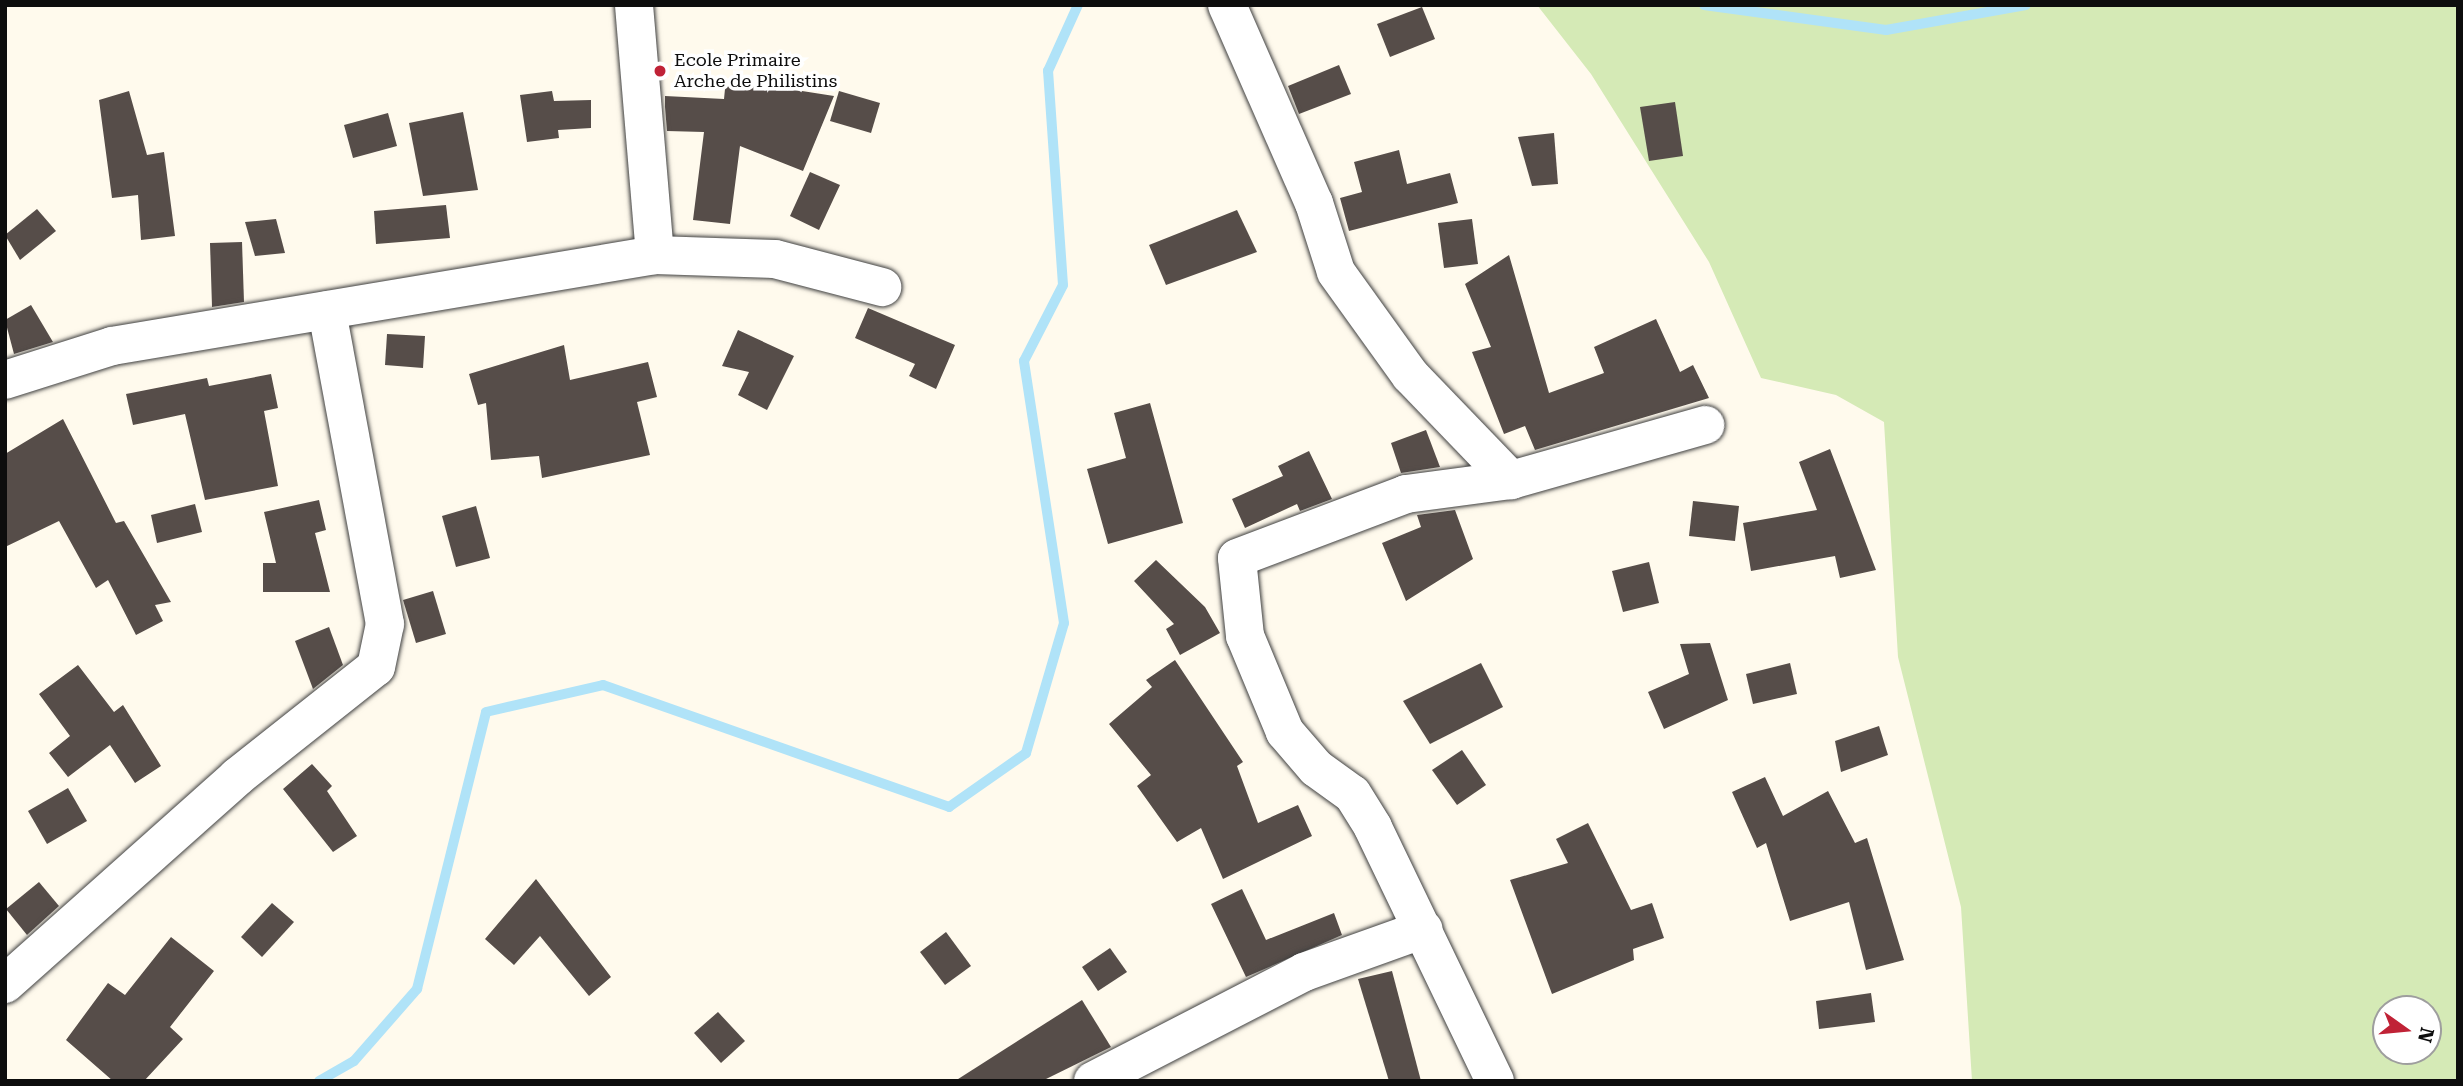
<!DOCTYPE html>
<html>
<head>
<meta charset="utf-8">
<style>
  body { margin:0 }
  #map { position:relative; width:2463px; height:1086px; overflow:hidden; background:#fffaed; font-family:"Roboto Serif",serif }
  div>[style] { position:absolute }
  .green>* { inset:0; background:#d5eab6 }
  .stream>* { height:10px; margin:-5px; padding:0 5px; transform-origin:5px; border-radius:5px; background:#b0e3f8 }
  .building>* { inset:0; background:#564d49 }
  .roads { filter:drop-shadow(0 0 2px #404040) drop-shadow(0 0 2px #404040) }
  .minor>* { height:38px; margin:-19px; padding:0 19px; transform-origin:19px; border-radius:19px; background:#fff }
  .dots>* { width:19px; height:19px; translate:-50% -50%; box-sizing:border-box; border:4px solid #fff; border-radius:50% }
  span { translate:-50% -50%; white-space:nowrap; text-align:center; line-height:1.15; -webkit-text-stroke:7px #fff; paint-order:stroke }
  .poi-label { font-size:18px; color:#0d0d0d }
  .left { translate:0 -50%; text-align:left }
  .frame { position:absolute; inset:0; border:7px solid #0d0d0d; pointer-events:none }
  .north { position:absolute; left:2372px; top:995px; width:70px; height:70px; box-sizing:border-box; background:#fff; border:2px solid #9e9e9e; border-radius:50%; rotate:105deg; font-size:19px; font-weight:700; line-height:28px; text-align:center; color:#0d0d0d }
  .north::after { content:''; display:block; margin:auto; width:24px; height:32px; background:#c02236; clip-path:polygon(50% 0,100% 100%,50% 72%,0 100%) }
</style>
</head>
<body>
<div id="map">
  <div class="green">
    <div style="clip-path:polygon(evenodd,1537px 5px,2458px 5px,2458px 1081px,1972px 1081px,1961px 907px,1898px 657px,1884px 422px,1836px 395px,1761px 378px,1709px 262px,1591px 74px,1537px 5px,2386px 1009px,2428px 1009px,2428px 1051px,2386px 1051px,2386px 1009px)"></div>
  </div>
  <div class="stream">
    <div style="left:1704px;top:5px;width:184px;rotate:7.8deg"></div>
    <div style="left:1886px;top:30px;width:142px;rotate:-10.1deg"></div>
    <div style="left:319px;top:1081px;width:40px;rotate:-29.7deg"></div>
    <div style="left:354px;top:1061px;width:96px;rotate:-48.8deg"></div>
    <div style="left:417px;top:989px;width:285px;rotate:-76deg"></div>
    <div style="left:486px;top:712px;width:120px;rotate:-13deg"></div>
    <div style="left:603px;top:685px;width:367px;rotate:19.4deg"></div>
    <div style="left:949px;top:807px;width:94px;rotate:-35deg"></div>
    <div style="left:1026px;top:753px;width:135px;rotate:-73.7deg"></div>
    <div style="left:1064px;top:623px;width:265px;rotate:-98.7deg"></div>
    <div style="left:1024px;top:361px;width:85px;rotate:-62.8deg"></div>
    <div style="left:1063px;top:285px;width:215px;rotate:-94deg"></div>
    <div style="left:1048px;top:71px;width:72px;rotate:-65.6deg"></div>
  </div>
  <div class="building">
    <div style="clip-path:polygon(1422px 7px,1435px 39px,1390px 57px,1377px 24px)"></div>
    <div style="clip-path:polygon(1339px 65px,1351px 94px,1299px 114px,1288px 86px)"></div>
    <div style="clip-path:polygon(726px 79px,834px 96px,803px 171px,740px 146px,730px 224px,693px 220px,704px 132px,667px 131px,665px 107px,665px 96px,724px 99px)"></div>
    <div style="clip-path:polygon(129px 91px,147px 155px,164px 152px,175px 236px,141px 240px,138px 195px,112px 198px,99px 100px)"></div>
    <div style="clip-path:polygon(552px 91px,554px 101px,591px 100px,591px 128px,558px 130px,559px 138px,527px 142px,520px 95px)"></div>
    <div style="clip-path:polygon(839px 91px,880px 103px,871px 133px,830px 121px)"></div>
    <div style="clip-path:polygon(1675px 102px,1683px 156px,1649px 161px,1640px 107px)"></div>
    <div style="clip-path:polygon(463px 112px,478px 190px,423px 196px,409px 123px)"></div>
    <div style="clip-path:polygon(388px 113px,397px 146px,353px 158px,344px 125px)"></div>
    <div style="clip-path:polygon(1554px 133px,1558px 184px,1532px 186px,1518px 137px)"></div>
    <div style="clip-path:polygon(1399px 150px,1407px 184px,1450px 173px,1458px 203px,1349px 231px,1340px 198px,1362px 192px,1354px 162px)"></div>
    <div style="clip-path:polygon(810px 172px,840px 185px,819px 230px,790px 216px)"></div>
    <div style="clip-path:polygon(446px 205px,450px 238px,376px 244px,374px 211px)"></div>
    <div style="clip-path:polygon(37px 209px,56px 231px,20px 260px,5px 235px)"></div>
    <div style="clip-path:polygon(1237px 210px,1257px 252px,1166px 285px,1149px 245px)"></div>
    <div style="clip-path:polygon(276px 219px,285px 253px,255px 256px,245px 222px)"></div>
    <div style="clip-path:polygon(1472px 219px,1478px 264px,1444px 268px,1438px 223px)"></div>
    <div style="clip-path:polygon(242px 242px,244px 302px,212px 307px,210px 243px)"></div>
    <div style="clip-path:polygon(1509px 255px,1549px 393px,1604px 373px,1594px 347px,1656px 319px,1680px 372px,1693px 365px,1709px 398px,1535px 450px,1525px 426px,1504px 434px,1472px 352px,1491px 347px,1465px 284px)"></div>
    <div style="clip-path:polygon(31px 305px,53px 342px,14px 354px,5px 320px)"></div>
    <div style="clip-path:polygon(868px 308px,955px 345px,936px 389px,909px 376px,915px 364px,855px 338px)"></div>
    <div style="clip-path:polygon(738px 330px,794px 356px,767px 410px,738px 395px,749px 372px,722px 366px)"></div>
    <div style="clip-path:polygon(387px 334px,425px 336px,423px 368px,385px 365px)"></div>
    <div style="clip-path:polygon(564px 345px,570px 380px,648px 362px,657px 397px,637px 402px,650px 455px,542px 478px,539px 456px,491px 460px,486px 403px,478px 405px,469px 374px)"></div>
    <div style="clip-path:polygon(271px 374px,278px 408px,264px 411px,278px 486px,205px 500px,185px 414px,133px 425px,126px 394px,207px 378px,209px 386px)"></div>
    <div style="clip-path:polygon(1150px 403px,1183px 523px,1108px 544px,1087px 469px,1126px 458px,1114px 413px)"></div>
    <div style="clip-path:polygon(63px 419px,116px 523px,124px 521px,171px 602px,155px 605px,163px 621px,136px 635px,108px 580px,96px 588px,59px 521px,5px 547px,5px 454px)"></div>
    <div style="clip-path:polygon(1426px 430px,1440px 467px,1401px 473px,1391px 443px)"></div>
    <div style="clip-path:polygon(1830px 449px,1876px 570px,1840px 578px,1835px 556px,1751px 571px,1743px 523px,1817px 510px,1799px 462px)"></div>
    <div style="clip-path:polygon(1309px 451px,1332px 499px,1300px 511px,1297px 504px,1245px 528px,1232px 499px,1283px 476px,1278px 466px)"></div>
    <div style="clip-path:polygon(319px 500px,326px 530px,315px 533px,330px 592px,263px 592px,263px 563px,276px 563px,264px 512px)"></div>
    <div style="clip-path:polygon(1693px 501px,1739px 506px,1735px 541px,1689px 536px)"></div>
    <div style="clip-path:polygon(195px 504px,202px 532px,157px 543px,151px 515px)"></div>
    <div style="clip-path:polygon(476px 506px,490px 558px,456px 567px,442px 516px)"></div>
    <div style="clip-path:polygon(1455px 510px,1473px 559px,1406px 601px,1382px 543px,1421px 527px,1417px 515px)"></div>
    <div style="clip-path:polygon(1156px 560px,1205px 607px,1220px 633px,1180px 655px,1166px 629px,1174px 624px,1134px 581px)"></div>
    <div style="clip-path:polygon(1649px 562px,1659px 603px,1623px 612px,1612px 571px)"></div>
    <div style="clip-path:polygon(433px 591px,446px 634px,416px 643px,403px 600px)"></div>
    <div style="clip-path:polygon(329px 627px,343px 665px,313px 689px,295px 641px)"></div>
    <div style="clip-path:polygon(1710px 643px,1728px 700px,1664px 729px,1648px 692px,1689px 674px,1680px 644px)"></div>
    <div style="clip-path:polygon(1175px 660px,1243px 762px,1237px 766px,1258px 823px,1298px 805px,1312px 836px,1223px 879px,1201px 828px,1177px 842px,1137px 786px,1151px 775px,1109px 724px,1152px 687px,1146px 680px)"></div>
    <div style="clip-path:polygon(1481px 663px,1503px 707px,1430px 744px,1403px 701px)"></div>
    <div style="clip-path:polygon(1790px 663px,1797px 694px,1753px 704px,1746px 674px)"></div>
    <div style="clip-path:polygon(78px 665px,114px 712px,123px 705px,161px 766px,135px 783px,110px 745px,68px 777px,49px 753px,70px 736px,39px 694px)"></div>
    <div style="clip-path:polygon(1879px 726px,1888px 755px,1841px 772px,1835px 741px)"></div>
    <div style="clip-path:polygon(1462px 750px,1486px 785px,1457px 805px,1432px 770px)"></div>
    <div style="clip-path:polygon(312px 764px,332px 786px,327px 791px,357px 836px,333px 852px,283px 789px)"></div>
    <div style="clip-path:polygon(1765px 777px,1783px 816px,1828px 791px,1855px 843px,1867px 838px,1904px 960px,1866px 970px,1849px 902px,1790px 921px,1766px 843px,1757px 848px,1732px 792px)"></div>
    <div style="clip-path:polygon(68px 788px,87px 821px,47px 844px,28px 811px)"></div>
    <div style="clip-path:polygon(1588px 823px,1631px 910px,1652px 903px,1664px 938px,1633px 949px,1634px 960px,1552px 994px,1510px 880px,1568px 863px,1556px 839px)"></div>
    <div style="clip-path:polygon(536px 879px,611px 977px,589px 996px,540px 936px,514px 965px,485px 939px)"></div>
    <div style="clip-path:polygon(39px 882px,59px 906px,27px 935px,6px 909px)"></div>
    <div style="clip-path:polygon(1242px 889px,1266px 940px,1334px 913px,1342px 935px,1246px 977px,1211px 904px)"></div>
    <div style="clip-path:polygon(272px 903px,294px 922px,262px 957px,241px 937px)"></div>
    <div style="clip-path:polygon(946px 932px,971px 966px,945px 985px,920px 952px)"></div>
    <div style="clip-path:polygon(171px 937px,214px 971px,170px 1027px,183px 1039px,144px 1081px,113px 1081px,66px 1040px,108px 983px,125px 995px)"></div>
    <div style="clip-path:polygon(1110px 948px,1127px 972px,1098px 991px,1082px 967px)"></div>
    <div style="clip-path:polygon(1392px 971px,1421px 1081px,1389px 1081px,1358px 979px)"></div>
    <div style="clip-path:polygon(1871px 993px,1875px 1022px,1819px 1029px,1816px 1001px)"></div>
    <div style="clip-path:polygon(1082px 1000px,1111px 1047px,1042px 1081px,955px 1081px)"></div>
    <div style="clip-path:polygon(718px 1012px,745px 1041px,721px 1063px,694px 1033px)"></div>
  </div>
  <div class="roads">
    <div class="minor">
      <div style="left:634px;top:5px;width:251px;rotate:85.2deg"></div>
      <div style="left:1227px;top:5px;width:216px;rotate:66.3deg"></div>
      <div style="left:1314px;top:203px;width:72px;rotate:72.3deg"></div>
      <div style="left:1336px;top:272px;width:127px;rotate:54.3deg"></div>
      <div style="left:1410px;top:375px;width:146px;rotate:46.1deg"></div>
      <div style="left:5px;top:380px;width:112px;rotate:-17.6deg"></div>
      <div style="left:112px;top:346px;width:551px;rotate:-9.51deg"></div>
      <div style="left:655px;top:255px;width:120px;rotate:1.9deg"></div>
      <div style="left:775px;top:259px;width:111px;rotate:14.7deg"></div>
      <div style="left:5px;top:984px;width:311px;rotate:-41.7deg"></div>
      <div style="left:237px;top:777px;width:177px;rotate:-38.4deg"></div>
      <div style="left:376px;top:667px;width:44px;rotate:-78.2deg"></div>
      <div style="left:385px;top:624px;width:319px;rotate:-100.5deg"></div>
      <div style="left:1093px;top:1081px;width:237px;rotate:-27.3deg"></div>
      <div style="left:1304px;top:972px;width:127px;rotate:-19.7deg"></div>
      <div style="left:1495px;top:1081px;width:282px;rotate:-115.7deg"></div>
      <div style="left:1373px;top:827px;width:39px;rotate:-122deg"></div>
      <div style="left:1352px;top:794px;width:44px;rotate:-144.2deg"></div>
      <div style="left:1316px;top:768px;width:48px;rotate:-130.7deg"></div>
      <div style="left:1285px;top:732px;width:104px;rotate:-112.6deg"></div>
      <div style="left:1245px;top:636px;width:78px;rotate:-95.9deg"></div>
      <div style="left:1237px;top:558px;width:181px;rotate:-20.7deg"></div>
      <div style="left:1406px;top:494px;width:106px;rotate:-7.6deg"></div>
      <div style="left:1511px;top:480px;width:202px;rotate:-15.8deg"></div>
    </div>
  </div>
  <div class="dots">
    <div style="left:660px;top:71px;background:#c02236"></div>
  </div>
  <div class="poi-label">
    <span class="left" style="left:674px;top:71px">Ecole Primaire<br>Arche de Philistins</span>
  </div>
  <div class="frame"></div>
  <div class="north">N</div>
</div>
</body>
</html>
